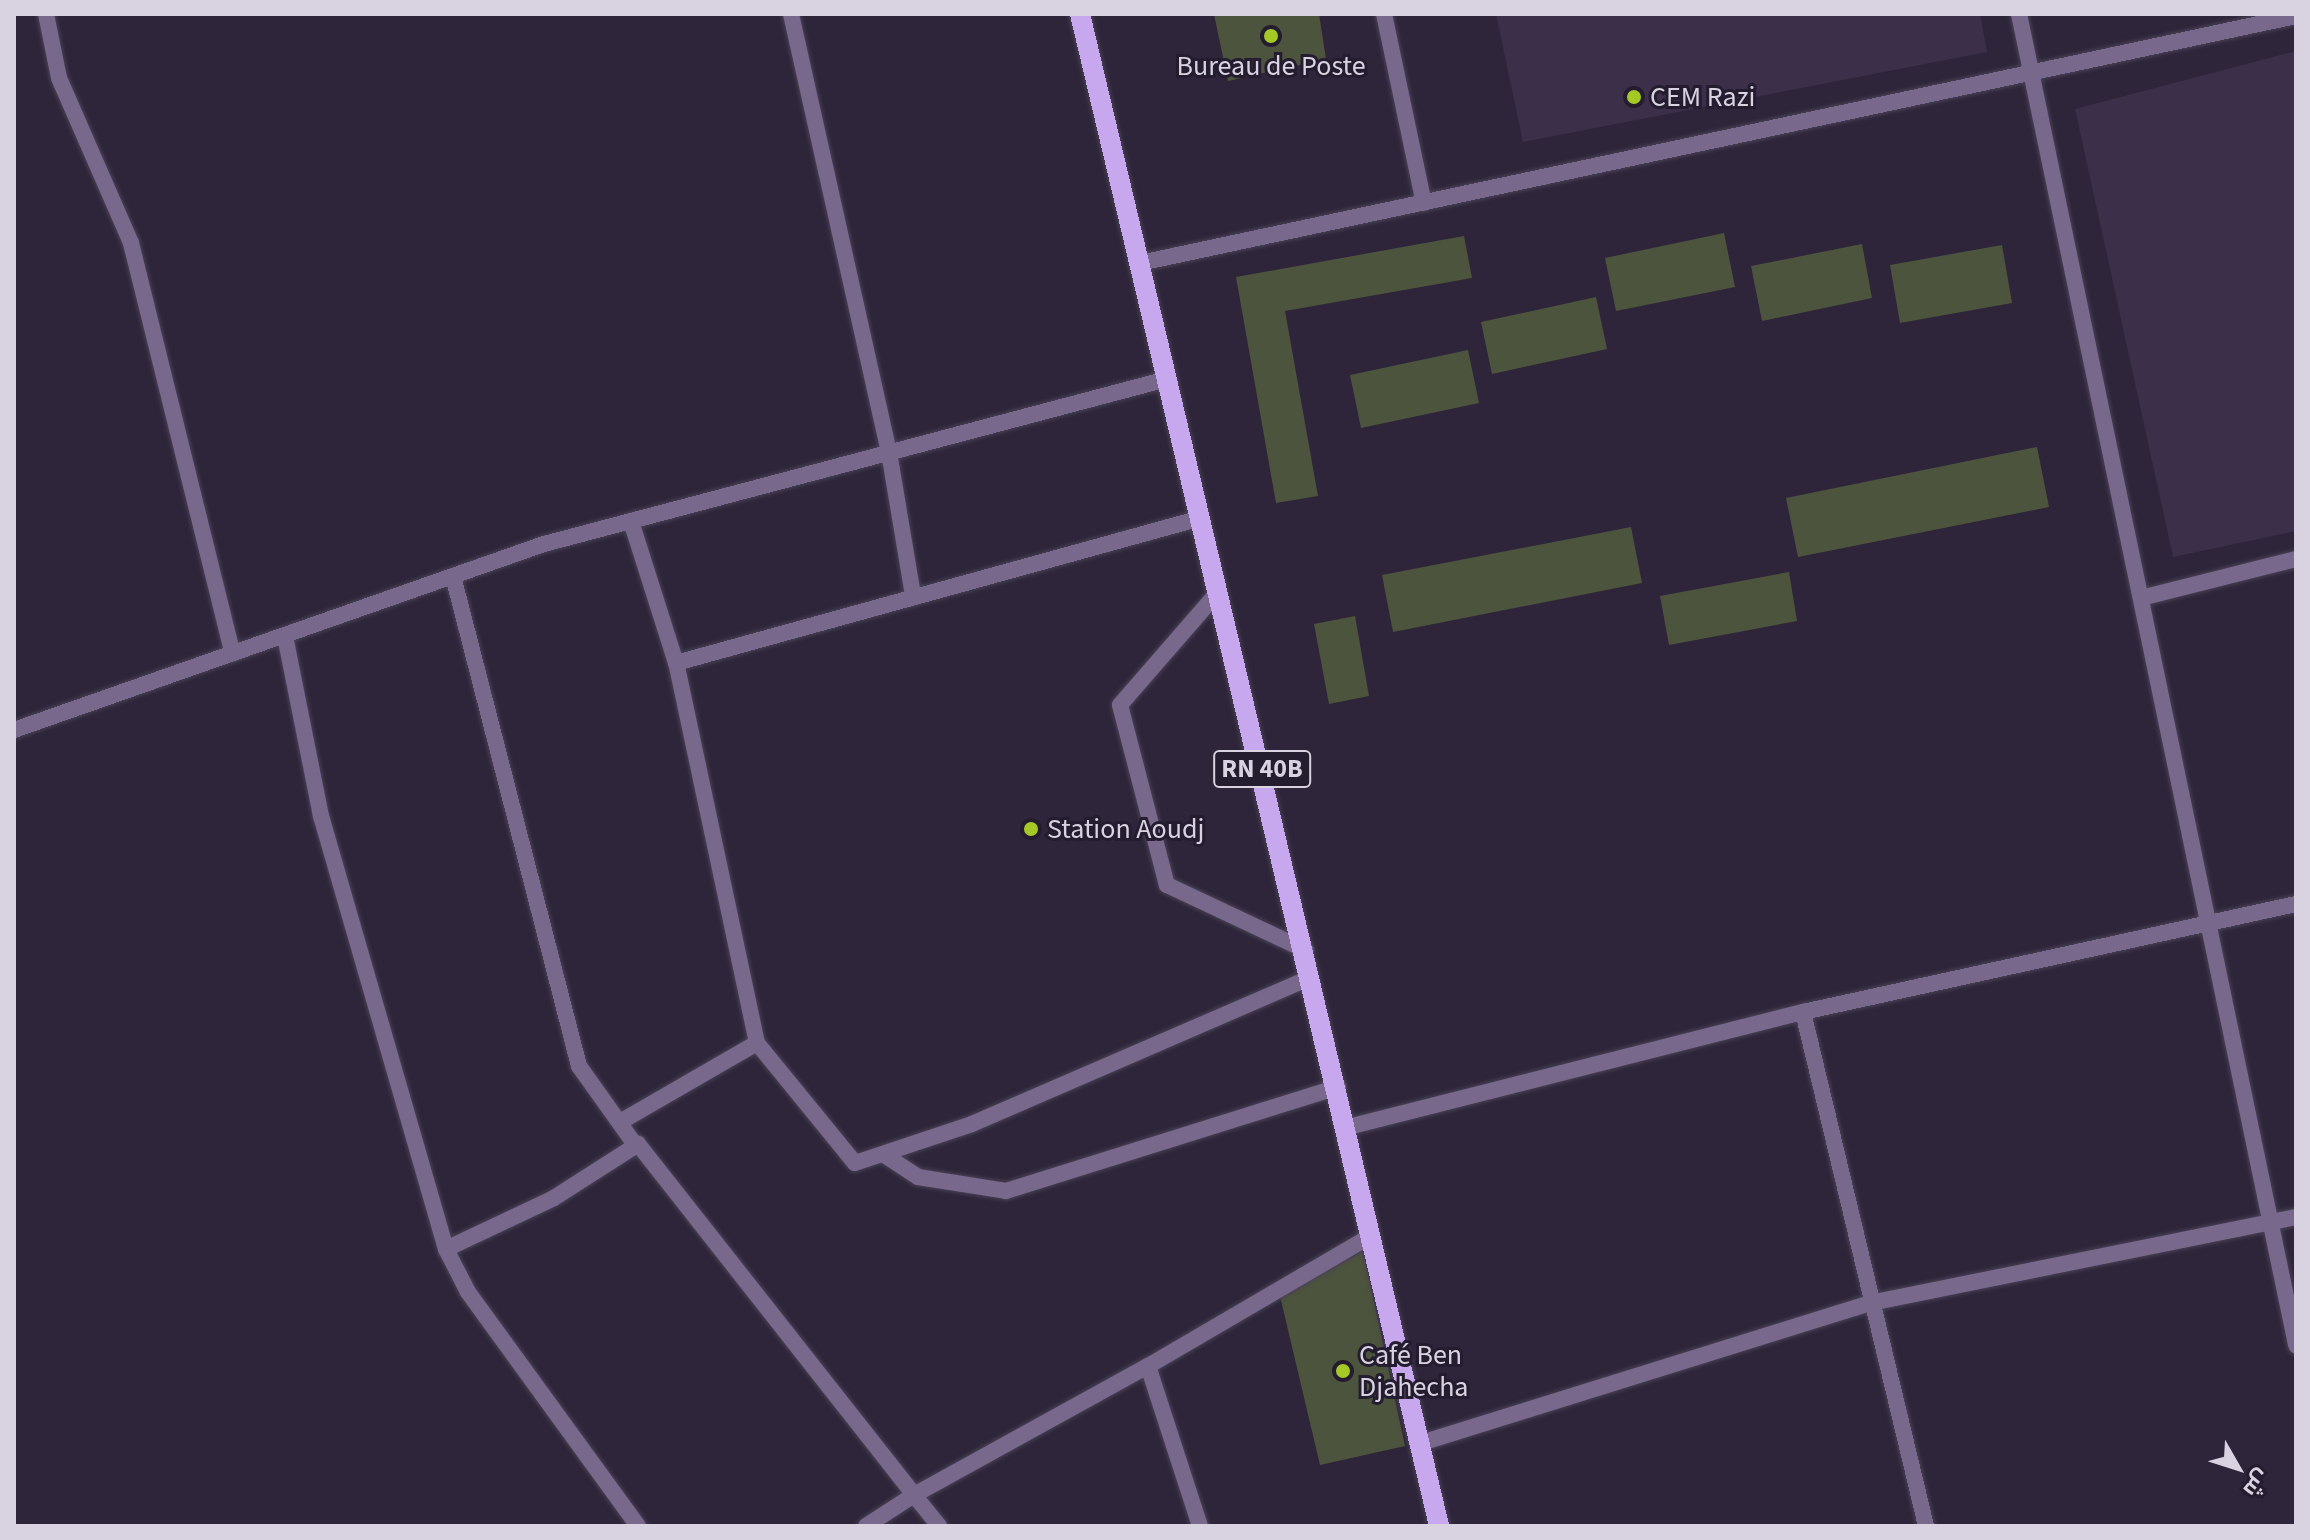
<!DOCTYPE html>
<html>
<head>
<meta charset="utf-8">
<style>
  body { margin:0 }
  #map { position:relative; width:2310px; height:1540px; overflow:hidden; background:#2e253a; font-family:"Source Sans 3",Cairo,sans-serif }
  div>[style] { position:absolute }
  .built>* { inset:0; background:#3b2f49 }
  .building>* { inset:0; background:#4d543d }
  .roads { filter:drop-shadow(0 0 2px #494155) drop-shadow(0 0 2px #494155) }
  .lane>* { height:16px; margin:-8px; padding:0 8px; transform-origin:8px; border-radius:8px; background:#78698c }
  .street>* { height:16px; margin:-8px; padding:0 8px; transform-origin:8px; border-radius:8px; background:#78698c }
  .primary>* { height:20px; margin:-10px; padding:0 10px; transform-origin:10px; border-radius:10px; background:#c7a8ef }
  .dots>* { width:22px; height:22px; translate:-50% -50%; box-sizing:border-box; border:4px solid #241c2f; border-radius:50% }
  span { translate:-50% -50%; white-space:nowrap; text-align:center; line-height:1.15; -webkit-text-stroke:6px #241c2f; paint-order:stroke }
  .shield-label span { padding:2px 6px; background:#241c2f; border:2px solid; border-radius:6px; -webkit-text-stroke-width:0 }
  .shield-label { font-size:26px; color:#d9d3e1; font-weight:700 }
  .poi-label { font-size:28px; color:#d9d3e1 }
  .left { translate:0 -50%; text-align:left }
  .frame { position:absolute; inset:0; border:16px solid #d9d3e1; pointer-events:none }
  .north { position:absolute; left:2198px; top:1428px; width:80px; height:80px; -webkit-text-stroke:6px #241c2f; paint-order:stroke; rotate:129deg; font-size:22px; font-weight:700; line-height:32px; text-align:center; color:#d9d3e1 }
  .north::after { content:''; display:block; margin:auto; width:28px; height:36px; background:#d9d3e1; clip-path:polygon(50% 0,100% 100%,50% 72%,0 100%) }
</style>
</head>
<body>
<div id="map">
  <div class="built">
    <div style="clip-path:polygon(1496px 14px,1980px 14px,1987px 52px,1523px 142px)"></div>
    <div style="clip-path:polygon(2296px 51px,2296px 531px,2173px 557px,2075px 109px)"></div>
  </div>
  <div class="building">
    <div style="clip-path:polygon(1214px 14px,1319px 14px,1326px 59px,1228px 81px)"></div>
    <div style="clip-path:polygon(1724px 233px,1735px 287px,1616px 311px,1605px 258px)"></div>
    <div style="clip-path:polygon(1464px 236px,1472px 278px,1285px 311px,1318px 496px,1276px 503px,1236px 277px)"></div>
    <div style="clip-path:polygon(1862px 244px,1872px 298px,1762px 321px,1751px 266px)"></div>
    <div style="clip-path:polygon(2002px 245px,2012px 303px,1900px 323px,1890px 265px)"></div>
    <div style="clip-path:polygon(1596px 297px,1607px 349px,1492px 374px,1481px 322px)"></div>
    <div style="clip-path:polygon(1468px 350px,1479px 403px,1361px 428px,1350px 375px)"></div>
    <div style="clip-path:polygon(2037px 447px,2049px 507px,1798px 557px,1786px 498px)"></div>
    <div style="clip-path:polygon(1631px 527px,1642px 583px,1393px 632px,1382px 575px)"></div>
    <div style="clip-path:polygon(1789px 572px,1797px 621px,1669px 645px,1660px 596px)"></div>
    <div style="clip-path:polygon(1355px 616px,1369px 696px,1329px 704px,1314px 624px)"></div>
    <div style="clip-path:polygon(1363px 1251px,1405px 1446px,1320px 1465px,1280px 1296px)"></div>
  </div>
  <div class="roads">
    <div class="lane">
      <div style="left:1219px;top:591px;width:151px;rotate:131deg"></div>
      <div style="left:1120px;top:705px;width:186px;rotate:75.4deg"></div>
      <div style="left:1167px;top:885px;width:153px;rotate:25.2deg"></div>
    </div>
    <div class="street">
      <div style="left:46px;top:14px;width:65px;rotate:78.5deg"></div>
      <div style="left:59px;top:78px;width:180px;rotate:66.4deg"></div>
      <div style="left:131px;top:243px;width:423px;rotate:76.1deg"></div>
      <div style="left:791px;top:14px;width:449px;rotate:77.4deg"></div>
      <div style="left:889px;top:452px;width:146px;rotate:80.5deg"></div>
      <div style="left:1384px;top:14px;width:193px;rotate:78.1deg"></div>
      <div style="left:2019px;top:14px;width:1360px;rotate:78.24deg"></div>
      <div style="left:1140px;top:263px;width:1182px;rotate:-12.06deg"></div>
      <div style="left:453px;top:576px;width:506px;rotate:75.58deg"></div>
      <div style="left:579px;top:1066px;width:98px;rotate:54.5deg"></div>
      <div style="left:2141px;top:598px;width:160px;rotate:-14.1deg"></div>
      <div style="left:285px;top:636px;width:184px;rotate:78.7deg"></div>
      <div style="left:321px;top:816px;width:451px;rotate:73.9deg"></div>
      <div style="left:676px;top:663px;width:545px;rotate:-15.44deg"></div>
      <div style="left:14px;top:730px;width:562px;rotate:-19.34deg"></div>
      <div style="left:544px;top:544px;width:644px;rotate:-14.83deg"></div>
      <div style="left:1803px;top:1012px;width:529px;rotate:76.54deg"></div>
      <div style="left:757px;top:1043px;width:155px;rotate:50.8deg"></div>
      <div style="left:855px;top:1163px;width:123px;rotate:-18.4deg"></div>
      <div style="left:972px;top:1124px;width:369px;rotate:-23.4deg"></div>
      <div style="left:620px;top:1122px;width:158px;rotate:-30deg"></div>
      <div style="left:757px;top:1043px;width:389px;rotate:-102deg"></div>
      <div style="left:676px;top:663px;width:149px;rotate:-107.6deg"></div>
      <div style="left:1348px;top:1127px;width:469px;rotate:-14.2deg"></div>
      <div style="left:1803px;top:1012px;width:505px;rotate:-12.36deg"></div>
      <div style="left:883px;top:1154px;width:42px;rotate:33.3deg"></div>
      <div style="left:918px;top:1177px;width:89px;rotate:9deg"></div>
      <div style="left:1006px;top:1191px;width:348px;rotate:-17.4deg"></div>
      <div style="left:1148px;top:1366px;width:259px;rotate:-30.3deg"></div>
      <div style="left:1418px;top:1444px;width:473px;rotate:-17.3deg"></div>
      <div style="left:1870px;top:1303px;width:435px;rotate:-11.4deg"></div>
      <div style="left:638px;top:1526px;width:289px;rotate:-126deg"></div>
      <div style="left:468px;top:1292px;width:48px;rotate:-117.1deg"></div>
      <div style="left:446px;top:1249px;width:119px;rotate:-25.3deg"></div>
      <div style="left:554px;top:1198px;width:100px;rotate:-32.7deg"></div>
      <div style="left:638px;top:1144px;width:447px;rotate:51.8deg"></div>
      <div style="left:914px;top:1495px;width:267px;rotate:-28.9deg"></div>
      <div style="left:1148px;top:1366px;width:168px;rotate:72deg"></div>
      <div style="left:866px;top:1526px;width:57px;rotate:-32.9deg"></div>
      <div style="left:914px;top:1495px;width:40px;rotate:51deg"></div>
    </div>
    <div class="primary">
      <div style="left:1080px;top:14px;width:1554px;rotate:76.64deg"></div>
    </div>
  </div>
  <div class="dots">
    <div style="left:1271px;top:36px;background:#a4c825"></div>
    <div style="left:1634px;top:97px;background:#a4c825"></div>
    <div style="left:1031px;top:829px;background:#a4c825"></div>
    <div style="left:1343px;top:1371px;background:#a4c825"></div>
  </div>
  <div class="shield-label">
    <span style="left:1262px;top:769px">RN 40B</span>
  </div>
  <div class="poi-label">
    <span style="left:1271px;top:66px">Bureau de Poste</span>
    <span class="left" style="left:1650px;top:97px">CEM Razi</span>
    <span class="left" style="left:1047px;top:829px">Station Aoudj</span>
    <span class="left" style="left:1359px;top:1371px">Café Ben<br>Djahecha</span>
  </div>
  <div class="frame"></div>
  <div class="north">ش</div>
</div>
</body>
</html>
